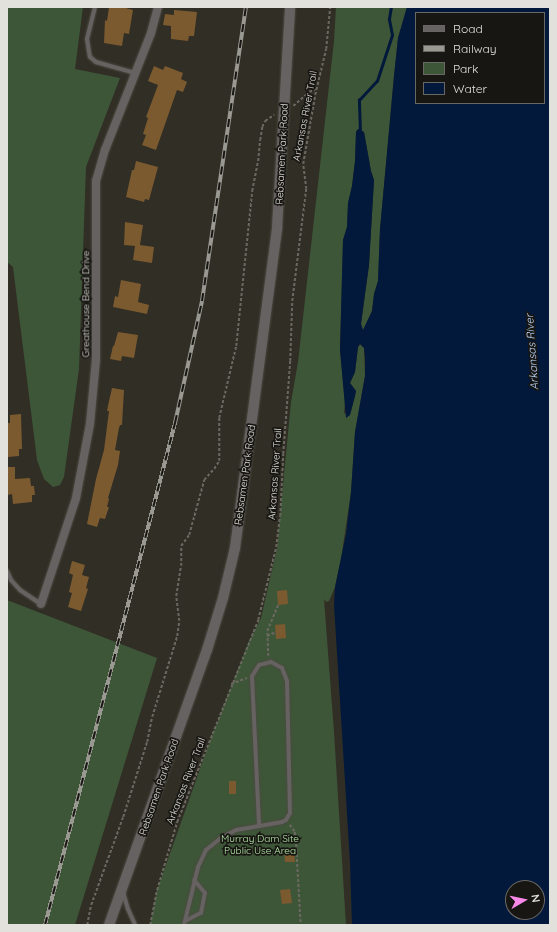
<!DOCTYPE html>
<html>
<head>
<meta charset="utf-8">
<style>
  body { margin:0 }
  #map { position:relative; width:557px; height:932px; overflow:hidden; background:#302e25; font-family:Quicksand,sans-serif }
  div>[style] { position:absolute }
  .green>* { inset:0; background:#3e5638 }
  .water>* { inset:0; background:#02193b }
  .stream>* { height:2.5px; margin:-1.25px; padding:0 1.25px; transform-origin:1.25px; border-radius:1.25px; background:#02193b }
  .building>* { inset:0; background:#7b5a30 }
  .path>* { height:1.5px; margin-top:-0.75px; transform-origin:0; background:repeating-linear-gradient(90deg,#6a6860 0 3px,transparent 0 5px) }
  .roads { filter:drop-shadow(0 0 1px #4c4b42) drop-shadow(0 0 1px #4c4b42) }
  .service>* { height:4px; margin:-2px; padding:0 2px; transform-origin:2px; border-radius:2px; background:#676262 }
  .minor>* { height:8px; margin:-4px; padding:0 4px; transform-origin:4px; border-radius:4px; background:#676262 }
  .tertiary>* { height:10px; margin:-5px; padding:0 5px; transform-origin:5px; border-radius:5px; background:#676262 }
  .rail>* { height:4px; margin-top:-2px; transform-origin:0; background:repeating-linear-gradient(90deg,#171612 0 8px,#999891 0 16px); box-sizing:border-box; border-block:1px solid #999891 }
  span { translate:-50% -50%; white-space:nowrap; text-align:center; line-height:1.15; -webkit-text-stroke:3.5px #171612; paint-order:stroke }
  .street-label { font-size:10px; color:#e2e1dc }
  .park-label { font-size:10px; color:#b6eaa9 }
  .water-label { font-size:11px; color:#bcd7fe; font-style:italic }
  .frame { position:absolute; inset:0; border:8px solid #e2e1dc; pointer-events:none }
  .legend { position:absolute; left:415px; top:12px; width:130px; height:92px; box-sizing:border-box; background:#171612; border:1px solid #686763; margin:0; padding:5px 7px; list-style:none; font-size:12px; color:#e2e1dc }
  .legend li { display:flex; align-items:center; gap:8px; height:20px }
  .legend b { width:20px; border:1px solid #686763 }
  .north { position:absolute; left:505px; top:880px; width:40px; height:40px; box-sizing:border-box; background:#171612; border:1px solid #686763; border-radius:50%; rotate:81deg; font-size:11px; font-weight:700; line-height:16px; text-align:center; color:#e2e1dc }
  .north::after { content:''; display:block; margin:auto; width:14px; height:18px; background:#f888e9; clip-path:polygon(50% 0,100% 100%,50% 72%,0 100%) }
</style>
</head>
<body>
<div id="map">
  <div class="green">
    <div style="clip-path:polygon(7px 7px,83px 7px,75px 69px,120px 78px,86px 167px,79px 369px,64px 477px,60px 485px,53px 487px,44px 479px,37px 460px,13px 267px,7px 262px)"></div>
    <div style="clip-path:polygon(336px 7px,407px 7px,398px 38px,394px 76px,380px 229px,378px 281px,374px 294px,372px 311px,363px 331px,361px 324px,369px 265px,374px 180px,371px 171px,364px 132px,358px 129px,356px 132px,355px 161px,352px 186px,348px 203px,347px 227px,343px 240px,340px 350px,345px 402px,344px 413px,350px 415px,355px 396px,356px 391px,350px 383px,355px 372px,358px 347px,360px 344px,364px 348px,365px 376px,355px 432px,351px 492px,341px 559px,335px 587px,329px 601px,326px 602px,324px 599px,334px 732px,346px 925px,150px 925px,157px 890px,211px 738px,249px 641px,261px 618px,277px 548px,291px 402px,298px 362px,334px 41px)"></div>
    <div style="clip-path:polygon(7px 600px,157px 658px,75px 925px,7px 925px)"></div>
  </div>
  <div class="water">
    <div style="clip-path:polygon(evenodd,407px 7px,550px 7px,550px 925px,352px 925px,350px 862px,334px 605px,335px 587px,346px 534px,351px 492px,355px 432px,365px 376px,365px 358px,364px 348px,360px 344px,358px 347px,355px 372px,350px 383px,356px 391px,355px 396px,350px 415px,346px 418px,340px 350px,343px 240px,347px 227px,348px 203px,352px 186px,355px 161px,356px 132px,358px 129px,364px 132px,371px 171px,374px 180px,369px 265px,361px 324px,363px 330px,372px 311px,374px 294px,378px 281px,380px 229px,394px 76px,398px 38px,407px 7px,416px 13px,544px 13px,544px 103px,416px 103px,416px 13px,407px 7px,513px 888px,537px 888px,537px 912px,513px 912px,513px 888px)"></div>
  </div>
  <div class="stream">
    <div style="left:360px;top:132px;width:32px;rotate:-92deg"></div>
    <div style="left:359px;top:100px;width:26px;rotate:-47deg"></div>
    <div style="left:377px;top:81px;width:48px;rotate:-71.9deg"></div>
    <div style="left:392px;top:35px;width:16px;rotate:-101deg"></div>
    <div style="left:389px;top:19px;width:12px;rotate:-81deg"></div>
  </div>
  <div class="building">
    <div style="clip-path:polygon(109px 7px,122px 7px,133px 10px,129px 34px,124px 33px,122px 46px,104px 43px,105px 20px,107px 21px)"></div>
    <div style="clip-path:polygon(174px 10px,197px 12px,194px 36px,189px 36px,188px 41px,171px 39px,171px 26px,163px 25px,165px 14px,174px 15px)"></div>
    <div style="clip-path:polygon(154px 66px,163px 70px,165px 66px,183px 73px,181px 79px,187px 82px,183px 92px,177px 90px,156px 150px,142px 145px,146px 135px,143px 134px,148px 118px,146px 117px,158px 85px,148px 81px)"></div>
    <div style="clip-path:polygon(136px 161px,158px 167px,149px 200px,145px 199px,144px 202px,126px 197px,132px 170px,134px 170px)"></div>
    <div style="clip-path:polygon(125px 222px,143px 225px,140px 245px,154px 247px,152px 263px,133px 260px,135px 246px,124px 245px)"></div>
    <div style="clip-path:polygon(121px 280px,141px 284px,138px 302px,149px 305px,147px 314px,113px 307px,115px 296px,118px 297px)"></div>
    <div style="clip-path:polygon(118px 332px,138px 335px,134px 358px,122px 356px,121px 361px,110px 359px,113px 346px,114px 346px)"></div>
    <div style="clip-path:polygon(112px 388px,124px 390px,122px 425px,120px 425px,119px 428px,115px 450px,120px 451px,118px 465px,108px 498px,109px 499px,107px 507px,109px 507px,105px 519px,100px 518px,97px 527px,87px 524px,96px 479px,104px 450px,109px 411px,107px 411px,109px 401px)"></div>
    <div style="clip-path:polygon(21px 414px,22px 449px,19px 449px,19px 456px,8px 457px,7px 423px,10px 423px,10px 415px)"></div>
    <div style="clip-path:polygon(7px 467px,15px 467px,15px 479px,30px 478px,31px 486px,34px 486px,35px 495px,32px 495px,32px 502px,13px 504px,12px 494px,8px 495px)"></div>
    <div style="clip-path:polygon(72px 561px,85px 565px,82px 575px,89px 577px,86px 588px,88px 589px,81px 611px,68px 607px,72px 593px,69px 592px,73px 575px,69px 573px)"></div>
    <div style="clip-path:polygon(287px 590px,288px 604px,278px 605px,277px 591px)"></div>
    <div style="clip-path:polygon(285px 624px,286px 638px,276px 639px,275px 625px)"></div>
    <div style="clip-path:polygon(229px 781px,236px 781px,236px 794px,229px 794px)"></div>
    <div style="clip-path:polygon(294px 848px,295px 862px,285px 862px,284px 849px)"></div>
    <div style="clip-path:polygon(290px 889px,292px 903px,282px 904px,280px 890px)"></div>
  </div>
  <div class="path">
    <div style="left:293px;top:106px;width:21px;rotate:-41deg"></div>
    <div style="left:309px;top:92px;width:8px;rotate:-23deg"></div>
    <div style="left:267px;top:636px;width:10px;rotate:-24deg"></div>
    <div style="left:268px;top:656px;width:25px;rotate:-92deg"></div>
    <div style="left:267px;top:631px;width:28px;rotate:-67deg"></div>
    <div style="left:231px;top:684px;width:17px;rotate:-21deg"></div>
    <div style="left:290px;top:825px;width:9px;rotate:54deg"></div>
    <div style="left:295px;top:832px;width:7px;rotate:82deg"></div>
    <div style="left:296px;top:839px;width:86px;rotate:86.7deg"></div>
    <div style="left:87px;top:925px;width:20px;rotate:-79deg"></div>
    <div style="left:91px;top:905px;width:94px;rotate:-70deg"></div>
    <div style="left:123px;top:817px;width:79px;rotate:-72.3deg"></div>
    <div style="left:147px;top:742px;width:25px;rotate:-79deg"></div>
    <div style="left:152px;top:717px;width:85px;rotate:-72.8deg"></div>
    <div style="left:177px;top:636px;width:15px;rotate:-82deg"></div>
    <div style="left:179px;top:621px;width:25px;rotate:-97deg"></div>
    <div style="left:176px;top:596px;width:30px;rotate:-81deg"></div>
    <div style="left:181px;top:566px;width:20px;rotate:-90deg"></div>
    <div style="left:181px;top:546px;width:14px;rotate:-54deg"></div>
    <div style="left:189px;top:535px;width:57px;rotate:-74.7deg"></div>
    <div style="left:204px;top:480px;width:15px;rotate:-48deg"></div>
    <div style="left:214px;top:469px;width:9px;rotate:-58deg"></div>
    <div style="left:219px;top:461px;width:43px;rotate:-90deg"></div>
    <div style="left:219px;top:418px;width:74px;rotate:-76.7deg"></div>
    <div style="left:236px;top:346px;width:156px;rotate:-84.1deg"></div>
    <div style="left:252px;top:191px;width:31px;rotate:-79deg"></div>
    <div style="left:258px;top:161px;width:21px;rotate:-85deg"></div>
    <div style="left:260px;top:140px;width:13px;rotate:-81deg"></div>
    <div style="left:262px;top:127px;width:7px;rotate:-63deg"></div>
    <div style="left:265px;top:121px;width:11px;rotate:-34deg"></div>
    <div style="left:150px;top:925px;width:36px;rotate:-79deg"></div>
    <div style="left:157px;top:890px;width:71px;rotate:-73.6deg"></div>
    <div style="left:177px;top:822px;width:218px;rotate:-68.1deg"></div>
    <div style="left:258px;top:620px;width:75px;rotate:-76.1deg"></div>
    <div style="left:276px;top:547px;width:31px;rotate:-83deg"></div>
    <div style="left:280px;top:516px;width:62px;rotate:-87.2deg"></div>
    <div style="left:283px;top:454px;width:93px;rotate:-85.7deg"></div>
    <div style="left:290px;top:361px;width:60px;rotate:-88.1deg"></div>
    <div style="left:292px;top:301px;width:113px;rotate:-82.9deg"></div>
    <div style="left:306px;top:189px;width:25px;rotate:-97deg"></div>
    <div style="left:303px;top:164px;width:70px;rotate:-80.1deg"></div>
    <div style="left:315px;top:95px;width:47px;rotate:-76.6deg"></div>
    <div style="left:326px;top:49px;width:42px;rotate:-84.6deg"></div>
  </div>
  <div class="roads">
    <div class="service">
      <div style="left:95px;top:7px;width:33px;rotate:104deg"></div>
      <div style="left:87px;top:39px;width:18px;rotate:81deg"></div>
      <div style="left:90px;top:57px;width:8px;rotate:40deg"></div>
      <div style="left:96px;top:62px;width:41px;rotate:15.8deg"></div>
      <div style="left:7px;top:571px;width:10px;rotate:66deg"></div>
      <div style="left:11px;top:580px;width:13px;rotate:48deg"></div>
      <div style="left:20px;top:590px;width:25px;rotate:34deg"></div>
      <div style="left:123px;top:892px;width:18px;rotate:74deg"></div>
      <div style="left:128px;top:909px;width:17px;rotate:66deg"></div>
      <div style="left:185px;top:921px;width:18px;rotate:-27deg"></div>
      <div style="left:201px;top:913px;width:20px;rotate:-79deg"></div>
      <div style="left:205px;top:893px;width:17px;rotate:-130deg"></div>
      <div style="left:184px;top:925px;width:60px;rotate:-76.4deg"></div>
      <div style="left:198px;top:867px;width:19px;rotate:-65deg"></div>
      <div style="left:206px;top:850px;width:19px;rotate:-39deg"></div>
      <div style="left:221px;top:838px;width:17px;rotate:-28deg"></div>
      <div style="left:236px;top:830px;width:47px;rotate:-9.9deg"></div>
      <div style="left:282px;top:822px;width:4px;rotate:-27deg"></div>
      <div style="left:286px;top:820px;width:8px;rotate:-60deg"></div>
      <div style="left:290px;top:813px;width:132px;rotate:-91.3deg"></div>
      <div style="left:287px;top:681px;width:14px;rotate:-111deg"></div>
      <div style="left:282px;top:668px;width:13px;rotate:-151deg"></div>
      <div style="left:271px;top:662px;width:12px;rotate:166deg"></div>
      <div style="left:259px;top:665px;width:13px;rotate:122deg"></div>
      <div style="left:252px;top:676px;width:149px;rotate:87.3deg"></div>
    </div>
    <div class="minor">
      <div style="left:41px;top:604px;width:112px;rotate:-71.7deg"></div>
      <div style="left:76px;top:498px;width:75px;rotate:-79.3deg"></div>
      <div style="left:90px;top:424px;width:65px;rotate:-84.7deg"></div>
      <div style="left:96px;top:359px;width:178px;rotate:-90deg"></div>
      <div style="left:96px;top:181px;width:32px;rotate:-74deg"></div>
      <div style="left:105px;top:150px;width:126px;rotate:-68.5deg"></div>
      <div style="left:151px;top:33px;width:27px;rotate:-75deg"></div>
    </div>
    <div class="tertiary">
      <div style="left:109px;top:925px;width:292px;rotate:-70.4deg"></div>
      <div style="left:207px;top:650px;width:54px;rotate:-72.9deg"></div>
      <div style="left:223px;top:598px;width:51px;rotate:-76.5deg"></div>
      <div style="left:235px;top:548px;width:323px;rotate:-82.5deg"></div>
      <div style="left:277px;top:228px;width:221px;rotate:-86.6deg"></div>
    </div>
  </div>
  <div class="rail">
    <div style="left:45px;top:925px;width:519px;rotate:-75.48deg"></div>
    <div style="left:175px;top:423px;width:125px;rotate:-77.5deg"></div>
    <div style="left:202px;top:301px;width:297px;rotate:-81.5deg"></div>
  </div>
  <div class="street-label">
    <span style="left:305px;top:116px;rotate:-79deg">Arkansas River Trail</span>
    <span style="left:282px;top:154px;rotate:-87deg">Rebsamen Park Road</span>
    <span style="left:86px;top:304px;rotate:-90deg">Greathouse Bend Drive</span>
    <span style="left:275px;top:474px;rotate:-86deg">Arkansas River Trail</span>
    <span style="left:245px;top:475px;rotate:-82deg">Rebsamen Park Road</span>
    <span style="left:186px;top:781px;rotate:-69deg">Arkansas River Trail</span>
    <span style="left:159px;top:787px;rotate:-71deg">Rebsamen Park Road</span>
  </div>
  <div class="park-label">
    <span style="left:260px;top:844px">Murray Dam Site<br>Public Use Area</span>
  </div>
  <div class="water-label">
    <span style="left:532px;top:352px;rotate:-94deg">Arkansas River</span>
  </div>
  <div class="frame"></div>
  <ul class="legend">
  <li><b style="height:5px;background:#676262"></b>Road</li>
  <li><b style="height:5px;background:#999891"></b>Railway</li>
  <li><b style="height:11px;background:#3e5638"></b>Park</li>
  <li><b style="height:11px;background:#02193b"></b>Water</li>
  </ul>
  <div class="north">N</div>
</div>
</body>
</html>
